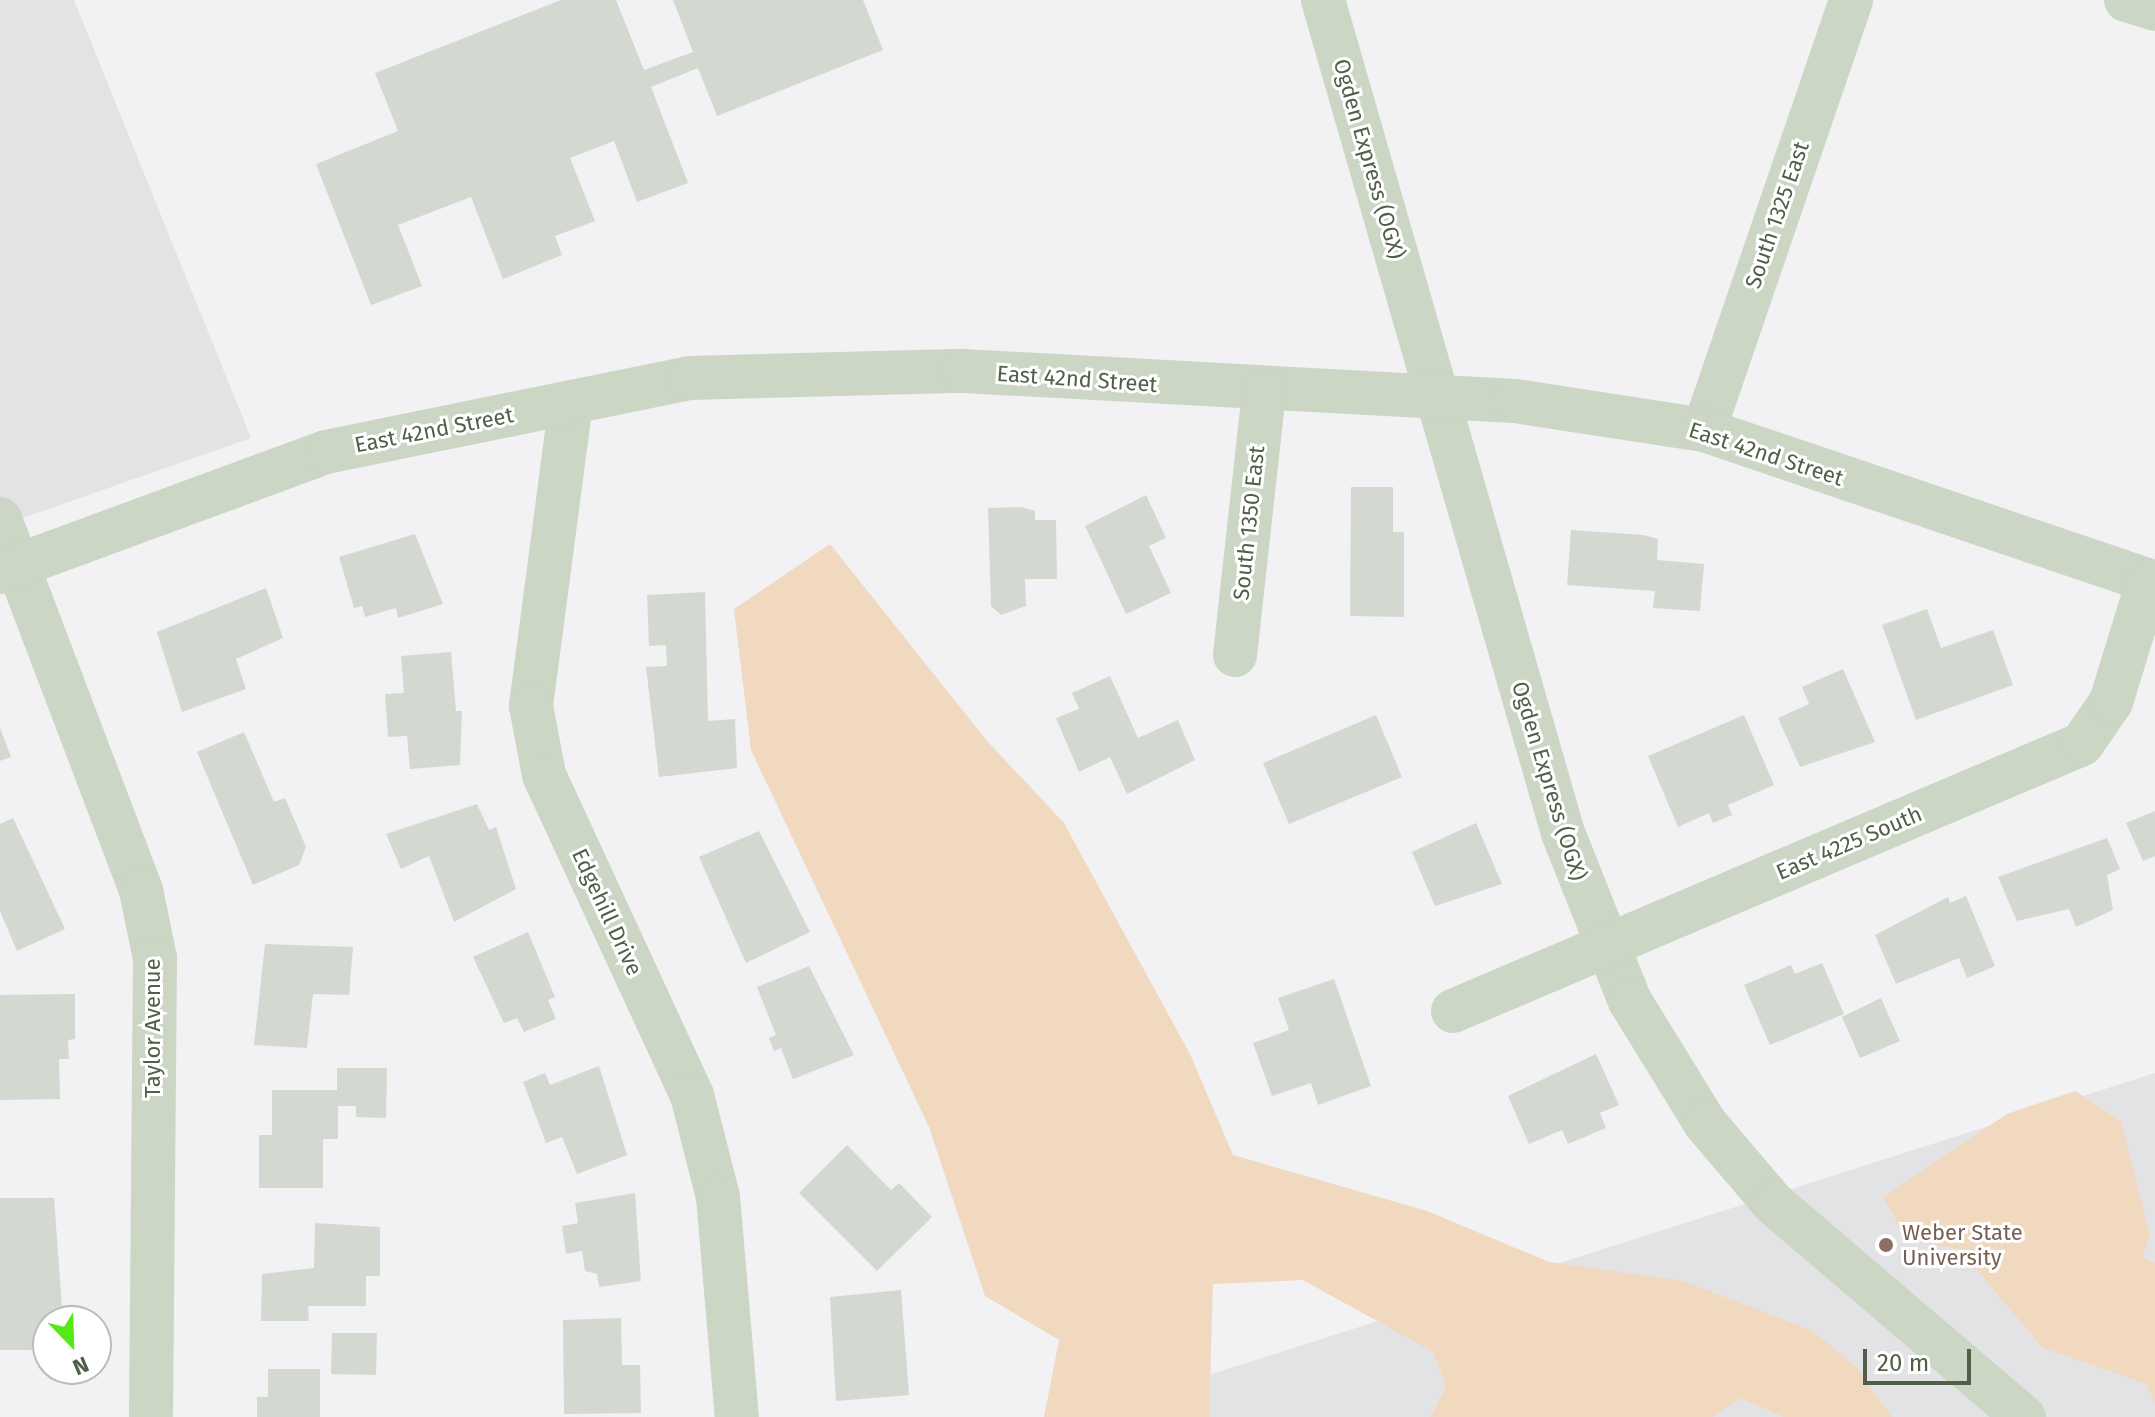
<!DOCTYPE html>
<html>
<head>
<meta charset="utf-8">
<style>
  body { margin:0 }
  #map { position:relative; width:2155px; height:1417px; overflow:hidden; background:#f2f1f4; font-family:"Fira Sans",sans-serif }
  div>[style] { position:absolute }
  .education>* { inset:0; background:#e3e3e5 }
  .green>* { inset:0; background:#f1d9c0 }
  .building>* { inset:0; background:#d3d9d0 }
  .minor>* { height:44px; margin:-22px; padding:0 22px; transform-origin:22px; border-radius:22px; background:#cbd6c5 }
  .dots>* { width:22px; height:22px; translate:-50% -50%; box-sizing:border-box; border:4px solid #fff; border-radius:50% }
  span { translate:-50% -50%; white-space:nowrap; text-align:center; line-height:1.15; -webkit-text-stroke:6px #fff; paint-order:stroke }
  .street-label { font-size:22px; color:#515f48 }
  .education-label { font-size:22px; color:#785e54 }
  .left { translate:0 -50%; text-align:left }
  .north { position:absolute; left:32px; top:1305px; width:80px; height:80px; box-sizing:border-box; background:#fff; border:2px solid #b9bfb6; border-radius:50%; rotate:157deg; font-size:22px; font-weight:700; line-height:32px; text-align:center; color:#515f48 }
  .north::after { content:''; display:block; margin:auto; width:28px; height:36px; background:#56e916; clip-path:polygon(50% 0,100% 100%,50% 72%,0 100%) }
  .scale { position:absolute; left:1863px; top:1349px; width:108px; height:36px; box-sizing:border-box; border:4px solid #515f48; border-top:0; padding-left:10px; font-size:24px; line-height:28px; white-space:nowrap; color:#515f48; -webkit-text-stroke:6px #fff; paint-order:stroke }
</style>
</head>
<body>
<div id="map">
  <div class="education">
    <div style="clip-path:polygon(0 0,74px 0,251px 438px,0 526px)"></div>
    <div style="clip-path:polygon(2155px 1073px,2155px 1417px,1077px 1417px)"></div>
  </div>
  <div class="green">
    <div style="clip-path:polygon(830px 544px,988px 742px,1064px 823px,1190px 1054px,1233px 1155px,1427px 1211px,1549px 1262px,1683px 1281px,1813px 1331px,1856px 1367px,1892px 1417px,1784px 1417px,1740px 1398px,1712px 1417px,1431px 1417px,1446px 1386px,1433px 1352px,1303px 1280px,1213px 1284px,1209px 1417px,1044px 1417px,1059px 1340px,985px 1296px,929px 1127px,751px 750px,734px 609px)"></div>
    <div style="clip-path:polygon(2075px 1091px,2121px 1121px,2150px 1236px,2142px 1257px,2155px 1263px,2155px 1403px,2147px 1384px,2043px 1348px,1959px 1249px,1907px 1240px,1883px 1197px,2007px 1114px)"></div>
  </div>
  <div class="building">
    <div style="clip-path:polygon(561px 0,616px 0,644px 70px,693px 52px,673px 0,863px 0,883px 50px,717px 116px,698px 68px,651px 87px,688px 183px,637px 202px,614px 141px,570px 158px,595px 221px,555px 236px,562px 255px,503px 279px,471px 197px,398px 225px,422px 286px,371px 305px,316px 164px,398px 131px,375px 73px)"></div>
    <div style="clip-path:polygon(1351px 487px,1393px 487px,1393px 532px,1404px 532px,1404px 617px,1350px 616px)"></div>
    <div style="clip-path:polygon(1146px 495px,1166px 538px,1149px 546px,1171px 593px,1126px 614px,1085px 526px)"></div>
    <div style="clip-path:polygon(1021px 507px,1035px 511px,1035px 520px,1056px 520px,1057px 579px,1025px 579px,1026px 606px,1001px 615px,991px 606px,988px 508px)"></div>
    <div style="clip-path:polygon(1571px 530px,1643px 535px,1658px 539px,1657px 560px,1704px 564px,1700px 611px,1653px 608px,1655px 591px,1567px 585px)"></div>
    <div style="clip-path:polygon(415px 534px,443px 604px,398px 618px,396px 608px,365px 617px,362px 606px,354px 608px,339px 557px)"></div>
    <div style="clip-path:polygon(266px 588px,283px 638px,236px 659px,246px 689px,182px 712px,157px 632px)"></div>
    <div style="clip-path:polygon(705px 592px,708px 721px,735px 719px,737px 768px,659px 777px,646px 667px,667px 666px,666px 645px,649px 646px,647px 595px)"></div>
    <div style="clip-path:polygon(1927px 609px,1941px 648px,1993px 630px,2013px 685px,1916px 720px,1882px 625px)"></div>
    <div style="clip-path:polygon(451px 652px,456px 711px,462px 711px,460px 765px,410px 769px,407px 736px,388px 737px,385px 694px,404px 693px,401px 656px)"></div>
    <div style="clip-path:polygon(1843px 669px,1875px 742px,1800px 767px,1778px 718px,1809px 704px,1802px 687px)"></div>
    <div style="clip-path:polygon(1110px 676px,1138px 738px,1178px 720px,1195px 760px,1127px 794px,1110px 757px,1079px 772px,1056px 718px,1079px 709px,1072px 693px)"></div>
    <div style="clip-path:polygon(1376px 715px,1402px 777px,1289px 824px,1263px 763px)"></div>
    <div style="clip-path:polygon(1744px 715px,1774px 785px,1728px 805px,1732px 815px,1713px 823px,1709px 813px,1678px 827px,1648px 756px)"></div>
    <div style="clip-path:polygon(0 728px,11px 757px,0 761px)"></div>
    <div style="clip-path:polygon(244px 732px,274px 802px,285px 798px,306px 847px,299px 865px,253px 885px,197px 752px)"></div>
    <div style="clip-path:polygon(477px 804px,489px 830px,496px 827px,516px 889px,454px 922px,429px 856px,401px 869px,386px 834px)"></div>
    <div style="clip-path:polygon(2155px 811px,2155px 856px,2143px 861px,2126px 823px)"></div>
    <div style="clip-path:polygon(13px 818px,65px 929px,17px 951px,0 911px,0 824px)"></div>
    <div style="clip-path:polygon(1476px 823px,1502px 884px,1435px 906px,1412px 852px)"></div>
    <div style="clip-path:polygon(759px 831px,810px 932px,746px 963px,699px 857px)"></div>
    <div style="clip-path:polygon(2107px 838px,2120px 869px,2107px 875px,2113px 910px,2076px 927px,2069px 909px,2017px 921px,1998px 877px)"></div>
    <div style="clip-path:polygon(1966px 896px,1995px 966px,1967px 978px,1959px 958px,1896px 984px,1875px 935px,1948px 897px,1950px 903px)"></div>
    <div style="clip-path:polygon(528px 932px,555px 997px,548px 1000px,556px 1019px,524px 1032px,517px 1018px,504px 1023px,473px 957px)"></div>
    <div style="clip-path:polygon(265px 944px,353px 947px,349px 995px,313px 994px,307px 1048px,254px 1045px)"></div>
    <div style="clip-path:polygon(1822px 963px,1844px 1014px,1770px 1045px,1744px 985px,1791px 965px,1795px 974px)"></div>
    <div style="clip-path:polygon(809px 966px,854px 1055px,793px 1079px,781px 1048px,774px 1051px,769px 1038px,776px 1035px,757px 987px)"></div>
    <div style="clip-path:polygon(1334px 979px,1371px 1086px,1318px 1105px,1311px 1083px,1272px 1096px,1253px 1043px,1289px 1030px,1278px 998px)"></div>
    <div style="clip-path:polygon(75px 994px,75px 1039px,68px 1040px,69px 1059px,59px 1059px,60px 1099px,0 1100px,0 995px)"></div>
    <div style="clip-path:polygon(1881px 998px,1900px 1041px,1860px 1058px,1842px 1017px)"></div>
    <div style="clip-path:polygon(1596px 1054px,1619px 1105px,1600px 1113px,1606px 1128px,1568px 1144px,1562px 1130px,1529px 1144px,1508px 1096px)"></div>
    <div style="clip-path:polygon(599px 1066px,627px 1155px,577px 1174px,562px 1137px,546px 1143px,523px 1082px,545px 1073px,550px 1085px)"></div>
    <div style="clip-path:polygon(337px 1068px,387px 1068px,386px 1118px,356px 1117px,356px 1106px,338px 1106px,338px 1139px,323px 1139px,323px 1188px,259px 1188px,259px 1135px,272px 1135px,272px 1090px,337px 1090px)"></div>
    <div style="clip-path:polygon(847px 1145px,891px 1190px,899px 1183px,932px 1217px,877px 1271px,799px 1193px)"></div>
    <div style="clip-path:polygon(635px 1193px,641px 1281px,599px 1287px,597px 1274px,585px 1271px,582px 1251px,566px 1254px,562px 1226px,578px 1223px,575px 1203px)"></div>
    <div style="clip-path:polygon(0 1198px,54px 1198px,63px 1321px,48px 1321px,48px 1350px,0 1350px)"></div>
    <div style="clip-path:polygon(315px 1223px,380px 1227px,380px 1276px,366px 1276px,366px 1306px,308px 1306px,309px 1321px,261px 1321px,262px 1274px,314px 1268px)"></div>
    <div style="clip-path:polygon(901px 1290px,909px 1395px,836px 1401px,830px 1297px)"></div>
    <div style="clip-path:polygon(621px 1318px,622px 1365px,640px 1365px,641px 1413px,564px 1414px,563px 1320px)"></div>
    <div style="clip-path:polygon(332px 1333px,377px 1333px,376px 1375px,331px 1374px)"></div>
    <div style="clip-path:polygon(268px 1369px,320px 1369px,320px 1417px,257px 1417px,257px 1397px,268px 1397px)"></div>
  </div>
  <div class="minor">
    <div style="left:1323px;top:0;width:867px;rotate:73.93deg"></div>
    <div style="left:1563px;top:833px;width:181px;rotate:68.3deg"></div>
    <div style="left:1630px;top:1001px;width:143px;rotate:58.4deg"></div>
    <div style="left:1705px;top:1123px;width:105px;rotate:49.6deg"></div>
    <div style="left:1773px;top:1203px;width:330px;rotate:40.5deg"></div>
    <div style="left:2126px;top:0;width:30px;rotate:17deg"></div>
    <div style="left:571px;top:402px;width:307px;rotate:97.5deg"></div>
    <div style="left:531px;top:706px;width:70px;rotate:79.3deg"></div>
    <div style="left:544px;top:775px;width:353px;rotate:65.2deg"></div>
    <div style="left:692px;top:1095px;width:105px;rotate:75.7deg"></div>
    <div style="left:718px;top:1197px;width:221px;rotate:85.1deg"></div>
    <div style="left:1704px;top:430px;width:454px;rotate:-71.1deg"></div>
    <div style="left:0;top:519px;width:397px;rotate:69.2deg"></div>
    <div style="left:141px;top:890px;width:69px;rotate:78.4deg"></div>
    <div style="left:155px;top:958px;width:459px;rotate:90.5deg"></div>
    <div style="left:0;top:572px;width:347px;rotate:-20.2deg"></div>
    <div style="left:326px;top:452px;width:370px;rotate:-11.5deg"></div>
    <div style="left:689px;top:378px;width:275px;rotate:-1.5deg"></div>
    <div style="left:964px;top:371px;width:552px;rotate:3.12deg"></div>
    <div style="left:1515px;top:401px;width:191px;rotate:8.7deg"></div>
    <div style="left:1704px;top:430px;width:476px;rotate:18.7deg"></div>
    <div style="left:1235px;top:655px;width:266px;rotate:-83.7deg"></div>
    <div style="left:1453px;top:1011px;width:683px;rotate:-23deg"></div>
    <div style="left:2082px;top:744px;width:51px;rotate:-55.4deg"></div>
    <div style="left:2111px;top:702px;width:126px;rotate:-72.9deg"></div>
  </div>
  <div class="dots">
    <div style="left:1886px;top:1245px;background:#8d6e63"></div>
  </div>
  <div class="street-label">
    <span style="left:1369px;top:159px;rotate:74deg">Ogden Express (OGX)</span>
    <span style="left:1777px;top:215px;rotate:-71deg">South 1325 East</span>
    <span style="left:1077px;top:379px;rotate:4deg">East 42nd Street</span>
    <span style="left:434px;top:430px;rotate:-11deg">East 42nd Street</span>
    <span style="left:1766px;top:454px;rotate:18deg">East 42nd Street</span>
    <span style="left:1249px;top:523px;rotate:-84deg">South 1350 East</span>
    <span style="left:1549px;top:781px;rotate:73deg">Ogden Express (OGX)</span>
    <span style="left:1849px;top:843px;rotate:-23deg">East 4225 South</span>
    <span style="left:607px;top:912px;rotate:65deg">Edgehill Drive</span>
    <span style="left:153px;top:1028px;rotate:-90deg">Taylor Avenue</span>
  </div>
  <div class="education-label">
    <span class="left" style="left:1902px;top:1245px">Weber State<br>University</span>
  </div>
  <div class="north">N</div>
  <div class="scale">20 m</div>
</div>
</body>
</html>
